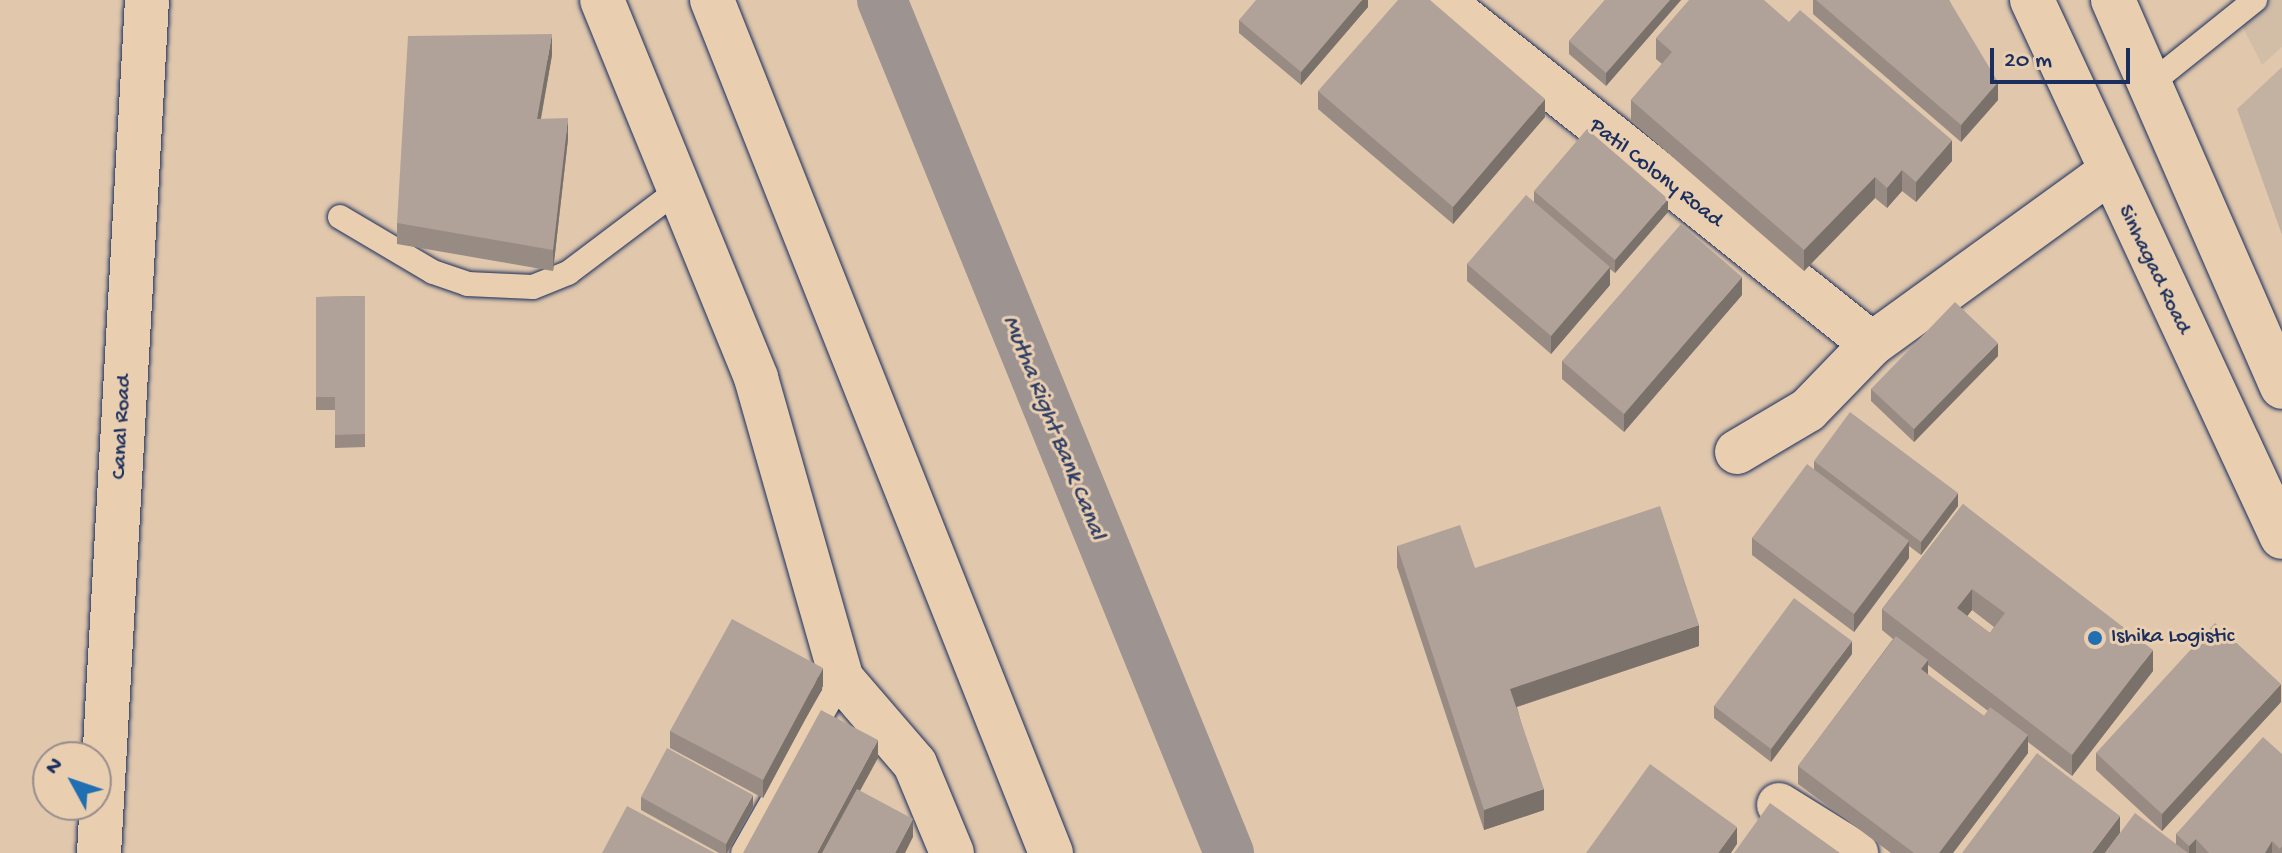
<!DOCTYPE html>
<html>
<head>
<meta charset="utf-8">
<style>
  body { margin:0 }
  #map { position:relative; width:2282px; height:853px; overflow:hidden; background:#e1c8ad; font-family:"Gochi Hand",sans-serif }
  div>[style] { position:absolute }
  .built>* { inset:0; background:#d2bda7 }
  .green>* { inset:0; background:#c3b2a1 }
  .canal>* { height:50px; margin:-25px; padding:0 25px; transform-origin:25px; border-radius:25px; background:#9d9492 }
  .roads { filter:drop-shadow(0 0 2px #1b2f5e) drop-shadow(0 0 2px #1b2f5e) }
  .lane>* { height:24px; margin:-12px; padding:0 12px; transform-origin:12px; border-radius:12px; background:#e9ceb0 }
  .street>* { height:44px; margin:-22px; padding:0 22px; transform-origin:22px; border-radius:22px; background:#e9ceb0 }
  .secondary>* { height:44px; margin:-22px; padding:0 22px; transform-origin:22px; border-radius:22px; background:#e9ceb0 }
  .primary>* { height:44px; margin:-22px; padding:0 22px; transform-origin:22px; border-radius:22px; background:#e9ceb0 }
  .wall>* { inset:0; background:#978b84 }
  .shaded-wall>* { inset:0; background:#7b716b }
  .building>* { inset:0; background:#b0a299 }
  .dots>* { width:22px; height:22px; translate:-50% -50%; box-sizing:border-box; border:4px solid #e9ceb0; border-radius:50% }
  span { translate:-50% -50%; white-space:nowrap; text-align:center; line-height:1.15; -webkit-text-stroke:6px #e9ceb0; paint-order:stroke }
  .street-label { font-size:22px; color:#1b2f5e }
  .poi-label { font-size:22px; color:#1b2f5e }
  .left { translate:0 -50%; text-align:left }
  .water-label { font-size:24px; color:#2e3e66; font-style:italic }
  .north { position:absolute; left:32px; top:741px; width:80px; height:80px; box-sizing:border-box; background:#e9ceb0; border:2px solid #978e8f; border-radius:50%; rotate:310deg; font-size:22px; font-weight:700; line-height:32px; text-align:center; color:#1b2f5e }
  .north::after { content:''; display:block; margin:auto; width:28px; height:36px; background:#1f6fb2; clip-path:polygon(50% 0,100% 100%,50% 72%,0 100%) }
  .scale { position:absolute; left:1990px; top:48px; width:140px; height:36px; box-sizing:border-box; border:4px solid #1b2f5e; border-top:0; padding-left:10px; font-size:24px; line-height:28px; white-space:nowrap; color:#1b2f5e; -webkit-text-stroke:6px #e9ceb0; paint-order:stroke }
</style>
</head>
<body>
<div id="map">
  <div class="built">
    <div style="clip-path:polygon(2229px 0,2282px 0,2282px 47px,2262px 65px)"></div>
  </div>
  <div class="green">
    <div style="clip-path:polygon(2282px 67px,2282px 235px,2237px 109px)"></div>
  </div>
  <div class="canal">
    <div style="left:882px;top:0;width:921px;rotate:67.86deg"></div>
  </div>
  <div class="roads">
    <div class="lane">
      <div style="left:2149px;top:85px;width:136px;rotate:-38.7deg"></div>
      <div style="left:340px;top:217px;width:108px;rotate:30.6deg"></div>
      <div style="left:433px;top:272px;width:36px;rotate:19deg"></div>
      <div style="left:467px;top:284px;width:66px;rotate:2.6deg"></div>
      <div style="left:533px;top:287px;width:38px;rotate:-22deg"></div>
      <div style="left:568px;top:273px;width:141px;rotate:-37deg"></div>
      <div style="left:743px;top:853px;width:200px;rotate:-60.4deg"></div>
    </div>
    <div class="street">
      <div style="left:602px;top:0;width:408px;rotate:67.8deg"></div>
      <div style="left:756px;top:378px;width:313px;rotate:74.1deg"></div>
      <div style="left:842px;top:679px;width:112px;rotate:49.3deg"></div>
      <div style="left:915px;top:764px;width:96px;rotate:67.4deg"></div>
      <div style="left:712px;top:0;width:918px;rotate:68.33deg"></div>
      <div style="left:1441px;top:0;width:551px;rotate:38.59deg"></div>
      <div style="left:1737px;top:452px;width:82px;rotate:-30.6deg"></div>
      <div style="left:1808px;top:410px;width:92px;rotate:-45.9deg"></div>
      <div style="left:1872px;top:344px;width:290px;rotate:-35.9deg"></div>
      <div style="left:1779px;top:805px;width:91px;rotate:31.9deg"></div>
    </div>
    <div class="secondary">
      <div style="left:99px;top:853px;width:854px;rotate:-86.78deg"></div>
    </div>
    <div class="primary">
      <div style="left:2032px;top:0;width:592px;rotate:65.04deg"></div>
      <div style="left:2113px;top:0;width:422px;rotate:66.4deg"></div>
    </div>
  </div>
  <div class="wall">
    <div style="clip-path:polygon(1368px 0,1368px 7px,1301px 85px,1239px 33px,1239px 20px)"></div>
    <div style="clip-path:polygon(1605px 0,1681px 0,1606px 86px,1569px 54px,1569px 41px)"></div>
    <div style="clip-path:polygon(1813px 0,1949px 0,1998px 100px,1961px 142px,1813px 14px)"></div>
    <div style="clip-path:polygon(1656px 38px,1952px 161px,1916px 202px,1902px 191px,1887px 208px,1875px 198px,1804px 271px,1631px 121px,1631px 100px,1662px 64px,1656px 59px)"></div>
    <div style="clip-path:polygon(552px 55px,541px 119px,568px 139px,553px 271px,397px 244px,397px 223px)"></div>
    <div style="clip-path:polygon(1318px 91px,1545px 117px,1453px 224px,1318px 109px)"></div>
    <div style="clip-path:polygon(1534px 191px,1668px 212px,1615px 273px,1610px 269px,1610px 285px,1551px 354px,1467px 281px,1467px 264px,1534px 202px)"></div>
    <div style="clip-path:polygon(1742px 295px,1624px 432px,1562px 379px,1562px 361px)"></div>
    <div style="clip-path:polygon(365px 296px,365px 447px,335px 448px,335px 410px,316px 410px,316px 297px)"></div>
    <div style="clip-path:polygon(1998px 356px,1914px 442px,1871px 401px,1871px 389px)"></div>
    <div style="clip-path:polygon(1814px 461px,1958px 506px,1921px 555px,1909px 546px,1909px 558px,1854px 632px,1752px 555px,1752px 538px,1814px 469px)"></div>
    <div style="clip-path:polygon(evenodd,1963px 504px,2153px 671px,2072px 776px,2028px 742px,2028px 753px,1953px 853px,1891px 853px,1798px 784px,1798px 766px,1893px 639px,1882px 630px,1882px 609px,1963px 504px,1972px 610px,1994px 627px,1990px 633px,1967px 616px,1972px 610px,1963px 504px,1928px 665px,1988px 711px,1984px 716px,1928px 675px,1928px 665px)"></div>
    <div style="clip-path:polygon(1397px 546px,1475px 568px,1699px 646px,1517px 707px,1544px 810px,1484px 830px,1397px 567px)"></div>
    <div style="clip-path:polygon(1852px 654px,1771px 762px,1714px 718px,1714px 706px)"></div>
    <div style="clip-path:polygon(823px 686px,763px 798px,670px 748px,670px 731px)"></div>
    <div style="clip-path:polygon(2281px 702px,2162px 831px,2096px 770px,2096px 753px)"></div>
    <div style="clip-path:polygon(2282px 754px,2282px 853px,2105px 853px,2176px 844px,2176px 834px)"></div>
    <div style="clip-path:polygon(641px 797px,753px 807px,727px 853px,719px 853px,641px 810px)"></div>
  </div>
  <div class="shaded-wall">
    <div style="clip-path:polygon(1362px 0,1368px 0,1368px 7px,1301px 85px,1301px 72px)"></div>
    <div style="clip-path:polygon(1670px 0,1681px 0,1606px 86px,1606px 73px)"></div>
    <div style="clip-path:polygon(552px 34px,552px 55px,537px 139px,537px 119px)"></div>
    <div style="clip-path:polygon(1998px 82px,1998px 100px,1961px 142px,1961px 125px)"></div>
    <div style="clip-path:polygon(1545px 99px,1545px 117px,1453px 224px,1453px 207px)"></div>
    <div style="clip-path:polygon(568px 118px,568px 139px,553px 271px,553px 250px)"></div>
    <div style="clip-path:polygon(1952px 140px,1952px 161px,1916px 202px,1916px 182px)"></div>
    <div style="clip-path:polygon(1902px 170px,1902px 191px,1887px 208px,1887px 188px)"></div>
    <div style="clip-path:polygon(1875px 177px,1875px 198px,1804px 271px,1804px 250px)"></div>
    <div style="clip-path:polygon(1668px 199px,1668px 212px,1615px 273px,1615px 260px)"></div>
    <div style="clip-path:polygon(1610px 267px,1610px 285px,1551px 354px,1551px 336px)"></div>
    <div style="clip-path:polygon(1742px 277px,1742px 295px,1624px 432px,1624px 414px)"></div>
    <div style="clip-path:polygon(1998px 343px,1998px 356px,1914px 442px,1914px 429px)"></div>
    <div style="clip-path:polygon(1958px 493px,1958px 506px,1921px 555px,1921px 542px)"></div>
    <div style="clip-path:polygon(1909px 541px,1909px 558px,1854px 632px,1854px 614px)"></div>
    <div style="clip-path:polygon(1972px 589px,1972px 610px,1957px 629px,1957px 608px)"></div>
    <div style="clip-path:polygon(1699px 625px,1699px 646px,1510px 709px,1510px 689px)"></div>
    <div style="clip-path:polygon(1852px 641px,1852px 654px,1771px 762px,1771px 749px)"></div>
    <div style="clip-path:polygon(2153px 650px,2153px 671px,2072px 776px,2072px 755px)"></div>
    <div style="clip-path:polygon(1928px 660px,1928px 677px,1921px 669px)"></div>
    <div style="clip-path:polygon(823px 668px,823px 686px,763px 798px,763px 780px)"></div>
    <div style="clip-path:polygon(2281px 684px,2281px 702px,2162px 831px,2162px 814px)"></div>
    <div style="clip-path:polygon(2028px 735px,2028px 753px,1953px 853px,1939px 853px)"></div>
    <div style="clip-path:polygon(878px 740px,878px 758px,826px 853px,817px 853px)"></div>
    <div style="clip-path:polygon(1544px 789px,1544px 810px,1484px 830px,1484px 810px)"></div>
    <div style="clip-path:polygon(753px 795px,753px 807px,727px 853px,726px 853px,726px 844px)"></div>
    <div style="clip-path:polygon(2120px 816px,2120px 833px,2105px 853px,2092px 853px)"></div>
    <div style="clip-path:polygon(913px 819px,913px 837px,905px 853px,895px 853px)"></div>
    <div style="clip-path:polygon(1737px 827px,1737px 844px,1731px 853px,1718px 853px)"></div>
    <div style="clip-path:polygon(2196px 839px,2196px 853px,2189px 853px,2189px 846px)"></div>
    <div style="clip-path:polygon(2272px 841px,2272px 853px,2265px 853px)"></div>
  </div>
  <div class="building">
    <div style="clip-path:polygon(1256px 0,1362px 0,1301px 72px,1239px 20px)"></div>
    <div style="clip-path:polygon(1398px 0,1430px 0,1545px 99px,1453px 207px,1318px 91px)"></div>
    <div style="clip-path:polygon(1605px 0,1670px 0,1606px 73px,1569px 41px)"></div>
    <div style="clip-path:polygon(1689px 0,1764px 0,1789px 22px,1800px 10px,1952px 140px,1916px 182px,1902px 170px,1887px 188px,1875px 177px,1804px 250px,1631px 100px,1672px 52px,1656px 38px)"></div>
    <div style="clip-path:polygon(1816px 0,1949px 0,1998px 82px,1961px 125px)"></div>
    <div style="clip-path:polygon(552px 34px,537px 119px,568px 118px,553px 250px,397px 223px,408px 36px)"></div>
    <div style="clip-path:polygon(1587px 129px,1668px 199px,1615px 260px,1534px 191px)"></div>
    <div style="clip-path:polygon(1526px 195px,1610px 267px,1551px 336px,1467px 264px)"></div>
    <div style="clip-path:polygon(1681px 224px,1742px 277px,1624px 414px,1562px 361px)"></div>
    <div style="clip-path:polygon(365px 296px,365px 434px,335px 435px,335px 397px,316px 397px,316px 297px)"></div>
    <div style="clip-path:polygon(1955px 302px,1998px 343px,1914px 429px,1871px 389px)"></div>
    <div style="clip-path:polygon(1850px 412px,1958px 493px,1921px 542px,1814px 461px)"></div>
    <div style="clip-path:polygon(1807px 464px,1909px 541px,1854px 614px,1752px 538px)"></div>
    <div style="clip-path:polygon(evenodd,1963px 504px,2153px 650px,2072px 755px,1882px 609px,1963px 504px,1972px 589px,2005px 613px,1990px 633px,1957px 608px,1972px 589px)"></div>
    <div style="clip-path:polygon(1660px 506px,1699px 625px,1510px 689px,1544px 789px,1484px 810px,1397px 546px,1460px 525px,1475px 568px)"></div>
    <div style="clip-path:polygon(1794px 598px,1852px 641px,1771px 749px,1714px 706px)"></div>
    <div style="clip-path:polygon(732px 619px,823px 668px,763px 780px,670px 731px)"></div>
    <div style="clip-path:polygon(2215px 623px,2281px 684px,2162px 814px,2096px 753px)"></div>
    <div style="clip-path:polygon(1896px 636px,1928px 660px,1921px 669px,1984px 716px,1990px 707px,2028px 735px,1939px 853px,1914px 853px,1798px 766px)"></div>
    <div style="clip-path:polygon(821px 710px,878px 740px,817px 853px,743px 853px)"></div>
    <div style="clip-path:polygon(2263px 737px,2282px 754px,2282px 846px,2280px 849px,2272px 841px,2265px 853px,2209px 853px,2196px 839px,2189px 846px,2176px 834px)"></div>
    <div style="clip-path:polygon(667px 748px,753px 795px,726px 844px,641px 797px)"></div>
    <div style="clip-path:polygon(2037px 753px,2120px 816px,2092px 853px,1962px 853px)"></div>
    <div style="clip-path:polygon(1650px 764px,1737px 827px,1718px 853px,1586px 853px)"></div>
    <div style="clip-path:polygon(857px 789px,913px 819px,895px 853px,822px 853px)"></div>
    <div style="clip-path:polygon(1770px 803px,1840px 853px,1734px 853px)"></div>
    <div style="clip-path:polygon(627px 806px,715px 853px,602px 853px)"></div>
    <div style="clip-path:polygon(2135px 813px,2188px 853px,2105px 853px)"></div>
  </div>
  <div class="dots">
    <div style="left:2095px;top:638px;background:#1f6fb2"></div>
  </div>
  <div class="street-label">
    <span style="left:1655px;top:174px;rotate:38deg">Patil Colony Road</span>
    <span style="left:2153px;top:270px;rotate:64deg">Sinhagad Road</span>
    <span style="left:123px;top:427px;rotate:-87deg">Canal Road</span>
  </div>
  <div class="poi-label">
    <span class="left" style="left:2111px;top:638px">Ishika Logistic</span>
  </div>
  <div class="water-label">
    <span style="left:1053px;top:428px;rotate:68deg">Mutha Right Bank Canal</span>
  </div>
  <div class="north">N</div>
  <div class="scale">20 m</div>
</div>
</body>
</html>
